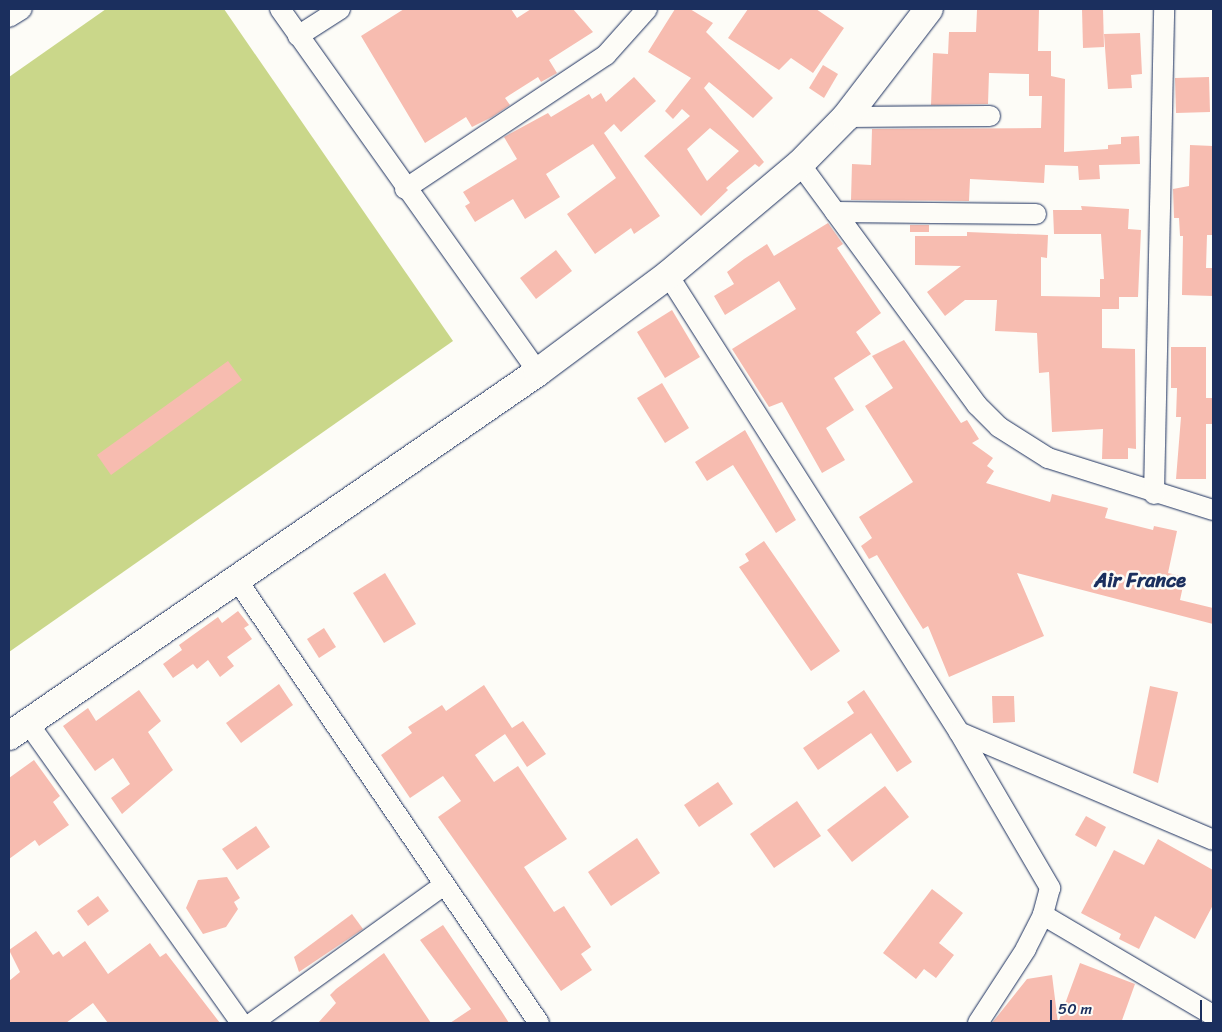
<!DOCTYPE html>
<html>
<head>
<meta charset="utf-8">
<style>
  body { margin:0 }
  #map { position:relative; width:1222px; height:1032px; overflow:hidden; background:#fdfcf7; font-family:Sriracha,sans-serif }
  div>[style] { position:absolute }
  .green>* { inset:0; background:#cad78a }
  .building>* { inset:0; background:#f7bcb0 }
  .roads { filter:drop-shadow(0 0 1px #1b2f5e) drop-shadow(0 0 1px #1b2f5e) }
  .minor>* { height:20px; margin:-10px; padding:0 10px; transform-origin:10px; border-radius:10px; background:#fdfcf7 }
  .secondary>* { height:28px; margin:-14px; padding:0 14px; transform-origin:14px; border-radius:14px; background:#fdfcf7 }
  span { translate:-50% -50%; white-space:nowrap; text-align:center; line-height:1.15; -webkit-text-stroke:5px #fdfcf7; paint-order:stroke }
  .district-label { font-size:20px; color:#1b2f5e; font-weight:700 }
  .frame { position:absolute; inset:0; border:10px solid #1b2f5e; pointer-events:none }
  .scale { position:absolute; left:1050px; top:1000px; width:152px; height:22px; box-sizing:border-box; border:2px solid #1b2f5e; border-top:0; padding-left:6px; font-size:15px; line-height:18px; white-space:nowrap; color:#1b2f5e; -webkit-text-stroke:4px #fdfcf7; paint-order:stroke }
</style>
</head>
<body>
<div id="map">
  <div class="green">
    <div style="clip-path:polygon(106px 9px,224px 9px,453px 341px,9px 652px,9px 77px)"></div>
  </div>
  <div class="building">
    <div style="clip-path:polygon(404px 9px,511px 9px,517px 18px,531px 9px,573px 9px,593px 32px,549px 60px,557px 73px,541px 82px,538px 77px,505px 98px,510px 105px,492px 117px,472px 127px,466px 117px,425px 143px,361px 36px)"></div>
    <div style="clip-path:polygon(evenodd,675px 9px,690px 9px,713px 23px,706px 32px,773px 98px,753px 118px,709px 82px,704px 88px,764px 162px,759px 167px,755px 164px,726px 188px,728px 190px,701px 216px,644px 156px,690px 116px,682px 109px,673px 119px,665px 111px,691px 78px,648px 52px,675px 9px,710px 128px,739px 151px,707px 181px,687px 149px,710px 128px)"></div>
    <div style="clip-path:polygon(748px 9px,816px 9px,844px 28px,813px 73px,791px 58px,779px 70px,728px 38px)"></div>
    <div style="clip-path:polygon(1039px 9px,1038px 51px,1051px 51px,1051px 76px,1065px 79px,1064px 152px,1108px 149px,1108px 145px,1121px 144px,1121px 137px,1139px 136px,1140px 164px,1099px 165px,1100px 179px,1079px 180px,1078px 166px,1045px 165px,1044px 183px,970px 179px,969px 201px,851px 200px,852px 164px,871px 165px,872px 129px,1041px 128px,1042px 96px,1029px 96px,1029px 74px,989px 73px,988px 104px,931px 105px,933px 53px,948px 54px,949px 32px,976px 32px,977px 10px)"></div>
    <div style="clip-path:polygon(1082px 9px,1103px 9px,1104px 47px,1083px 48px)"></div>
    <div style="clip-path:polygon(1140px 33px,1142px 74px,1131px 75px,1132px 88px,1108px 89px,1104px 34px)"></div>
    <div style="clip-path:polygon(823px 65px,838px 74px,824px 98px,809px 88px)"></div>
    <div style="clip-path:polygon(634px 77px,656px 101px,621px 132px,614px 124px,604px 133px,660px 216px,634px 234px,631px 228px,595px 254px,567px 214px,616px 178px,593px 144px,546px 174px,560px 197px,525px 219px,513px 199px,475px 222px,465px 206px,470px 203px,463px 192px,517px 159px,504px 137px,548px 113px,551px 117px,589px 94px,592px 99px,601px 93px,606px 102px)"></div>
    <div style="clip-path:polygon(1209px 77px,1210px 112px,1176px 113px,1175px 78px)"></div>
    <div style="clip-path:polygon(1190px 145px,1213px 146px,1213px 235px,1207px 235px,1206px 268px,1213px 268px,1213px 296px,1182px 295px,1183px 236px,1180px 236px,1179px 218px,1174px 218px,1173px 189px,1189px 186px)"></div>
    <div style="clip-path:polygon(1081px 206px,1129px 209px,1128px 229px,1141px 230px,1138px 297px,1119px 297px,1119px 309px,1102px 309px,1102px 348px,1135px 349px,1136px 449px,1128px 448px,1128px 459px,1102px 459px,1103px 429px,1052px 432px,1049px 372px,1039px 373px,1037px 333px,995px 331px,997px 300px,965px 300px,945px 316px,927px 292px,961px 266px,915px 265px,915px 236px,967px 236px,967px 232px,1048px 235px,1047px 258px,1041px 257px,1041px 296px,1100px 297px,1100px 279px,1104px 279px,1101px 234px,1054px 234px,1053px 210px,1082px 210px)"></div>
    <div style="clip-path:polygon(828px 223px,843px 244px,837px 248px,881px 313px,856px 332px,871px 354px,834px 378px,854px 410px,826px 428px,845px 460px,822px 473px,782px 402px,769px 407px,732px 349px,796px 309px,779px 281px,725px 315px,714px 296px,734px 284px,727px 272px,744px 259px,767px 244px,774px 256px)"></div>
    <div style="clip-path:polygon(910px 225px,929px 225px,929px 232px,910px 232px)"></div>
    <div style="clip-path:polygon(556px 250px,572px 271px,536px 299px,520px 278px)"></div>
    <div style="clip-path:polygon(672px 310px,700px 357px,665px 378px,637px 332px)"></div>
    <div style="clip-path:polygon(904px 340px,961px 423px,967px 420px,979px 439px,972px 443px,993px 458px,987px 466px,994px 471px,986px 483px,1050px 502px,1052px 494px,1108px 508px,1105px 518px,1153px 530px,1154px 526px,1177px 531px,1168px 573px,1185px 577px,1180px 600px,1213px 608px,1213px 624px,1017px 573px,1044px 636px,949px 677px,928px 626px,923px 629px,877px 555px,869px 559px,861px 546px,872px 538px,859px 517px,913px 482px,865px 406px,893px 388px,872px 356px)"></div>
    <div style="clip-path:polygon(1171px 347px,1206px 347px,1206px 398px,1213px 398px,1213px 424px,1206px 424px,1206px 479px,1176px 479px,1181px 417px,1176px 417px,1177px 388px,1171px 388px)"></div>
    <div style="clip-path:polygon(228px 361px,242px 380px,111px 475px,97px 455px)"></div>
    <div style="clip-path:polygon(662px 383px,689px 428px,665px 443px,637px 398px)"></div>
    <div style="clip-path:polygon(745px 430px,796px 520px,776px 533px,733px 465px,707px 481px,695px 462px)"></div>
    <div style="clip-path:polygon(764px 541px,840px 651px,811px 671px,739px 567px,749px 561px,745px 554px)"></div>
    <div style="clip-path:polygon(385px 573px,416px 624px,384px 643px,353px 593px)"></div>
    <div style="clip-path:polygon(238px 611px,249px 625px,244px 628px,252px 639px,227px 657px,234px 666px,220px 677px,208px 660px,197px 669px,193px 664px,173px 678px,163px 664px,182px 650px,179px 645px,218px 617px,222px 623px)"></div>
    <div style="clip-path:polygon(324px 628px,336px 647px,319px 658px,307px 639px)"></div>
    <div style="clip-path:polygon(279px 684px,293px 705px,241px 743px,226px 723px)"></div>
    <div style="clip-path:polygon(484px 685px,512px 728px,523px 721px,546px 754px,527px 767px,505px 734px,475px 755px,494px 782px,518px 766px,567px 839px,524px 867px,554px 912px,564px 906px,591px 947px,581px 954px,592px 970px,561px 991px,438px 817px,461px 801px,443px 776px,410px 798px,381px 755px,412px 733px,408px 727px,442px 705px,446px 711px)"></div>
    <div style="clip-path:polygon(1150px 686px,1178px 692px,1158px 783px,1133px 773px)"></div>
    <div style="clip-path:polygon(139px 690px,161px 721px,148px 732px,173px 770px,122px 814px,111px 798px,130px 784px,113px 758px,95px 771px,63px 726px,88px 708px,96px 721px)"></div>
    <div style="clip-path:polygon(864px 690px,912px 762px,897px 772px,871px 733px,818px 770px,803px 748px,854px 713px,847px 702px)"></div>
    <div style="clip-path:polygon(992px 696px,1014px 696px,1015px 722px,993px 723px)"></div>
    <div style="clip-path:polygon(34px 760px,60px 796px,53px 802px,69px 825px,39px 846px,35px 840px,9px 859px,9px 778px)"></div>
    <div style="clip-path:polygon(718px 782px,733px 804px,699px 827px,684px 805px)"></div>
    <div style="clip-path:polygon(885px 786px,909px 817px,852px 862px,827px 830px)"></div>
    <div style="clip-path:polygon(797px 801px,821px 836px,774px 868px,750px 834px)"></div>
    <div style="clip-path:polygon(1086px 816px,1106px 827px,1096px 847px,1075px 835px)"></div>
    <div style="clip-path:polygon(256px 826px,270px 847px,237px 870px,222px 849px)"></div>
    <div style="clip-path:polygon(637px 838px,660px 873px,611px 906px,588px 872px)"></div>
    <div style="clip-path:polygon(1158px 839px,1213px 870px,1213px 905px,1195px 939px,1155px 916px,1139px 949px,1119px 939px,1121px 934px,1081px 913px,1114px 850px,1144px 865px)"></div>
    <div style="clip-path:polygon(227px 877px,240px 898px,234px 902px,238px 909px,226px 927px,203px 934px,186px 908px,198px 880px)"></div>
    <div style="clip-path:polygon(932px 889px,963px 913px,939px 943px,954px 955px,936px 978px,924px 969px,916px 979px,883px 953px)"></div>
    <div style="clip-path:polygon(98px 896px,109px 911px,88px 926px,77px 911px)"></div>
    <div style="clip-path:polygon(352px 914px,363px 929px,299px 972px,294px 957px)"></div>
    <div style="clip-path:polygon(443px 925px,502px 1012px,509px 1023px,450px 1023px,471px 1009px,420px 940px)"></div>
    <div style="clip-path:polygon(36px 931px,53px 955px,59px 951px,63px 957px,85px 941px,108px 974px,150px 943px,160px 957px,166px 953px,220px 1023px,108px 1023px,93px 1003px,66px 1023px,9px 1023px,9px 981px,20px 972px,9px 950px)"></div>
    <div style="clip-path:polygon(384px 953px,431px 1023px,318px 1023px,336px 1003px,330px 995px,336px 989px)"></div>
    <div style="clip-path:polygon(1080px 963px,1135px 984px,1121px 1023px,992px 1023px,1027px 979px,1052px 975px,1058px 1023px)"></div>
  </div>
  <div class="roads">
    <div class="minor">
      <div style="left:280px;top:9px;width:445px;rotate:54.6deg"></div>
      <div style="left:9px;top:17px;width:15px;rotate:-32deg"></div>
      <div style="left:298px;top:36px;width:50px;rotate:-32.7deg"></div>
      <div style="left:846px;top:117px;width:144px;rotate:-0.4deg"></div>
      <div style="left:800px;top:164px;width:299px;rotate:53.7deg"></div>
      <div style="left:977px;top:405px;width:31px;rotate:45deg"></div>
      <div style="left:999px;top:427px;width:58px;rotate:32.3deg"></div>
      <div style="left:1048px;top:458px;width:173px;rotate:17.5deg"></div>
      <div style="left:405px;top:189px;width:242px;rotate:-33.7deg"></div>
      <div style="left:606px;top:55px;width:62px;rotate:-48.3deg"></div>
      <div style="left:835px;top:212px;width:201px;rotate:0.6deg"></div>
      <div style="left:668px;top:275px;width:542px;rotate:57.51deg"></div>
      <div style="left:959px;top:732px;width:181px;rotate:59.7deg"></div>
      <div style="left:1050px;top:888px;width:28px;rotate:105deg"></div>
      <div style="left:1043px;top:915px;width:38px;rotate:117deg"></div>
      <div style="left:1026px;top:949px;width:88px;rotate:123deg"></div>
      <div style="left:1154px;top:494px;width:485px;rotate:-88.8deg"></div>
      <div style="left:237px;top:580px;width:536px;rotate:55.72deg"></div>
      <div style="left:28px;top:723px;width:368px;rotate:54.6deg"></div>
      <div style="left:959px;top:732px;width:276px;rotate:23deg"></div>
      <div style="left:1043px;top:915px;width:197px;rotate:30.5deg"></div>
      <div style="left:252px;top:1023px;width:236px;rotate:-35.7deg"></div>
    </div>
    <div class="secondary">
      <div style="left:9px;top:736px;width:642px;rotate:-34.53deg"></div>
      <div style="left:538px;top:372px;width:162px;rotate:-36.7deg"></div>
      <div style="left:668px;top:275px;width:172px;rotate:-40.1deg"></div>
      <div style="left:800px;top:164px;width:66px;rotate:-45.6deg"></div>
      <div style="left:846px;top:117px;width:136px;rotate:-52.5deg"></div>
    </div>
  </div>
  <div class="district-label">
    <span style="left:1140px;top:580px">Air France</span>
  </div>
  <div class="frame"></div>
  <div class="scale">50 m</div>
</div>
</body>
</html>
